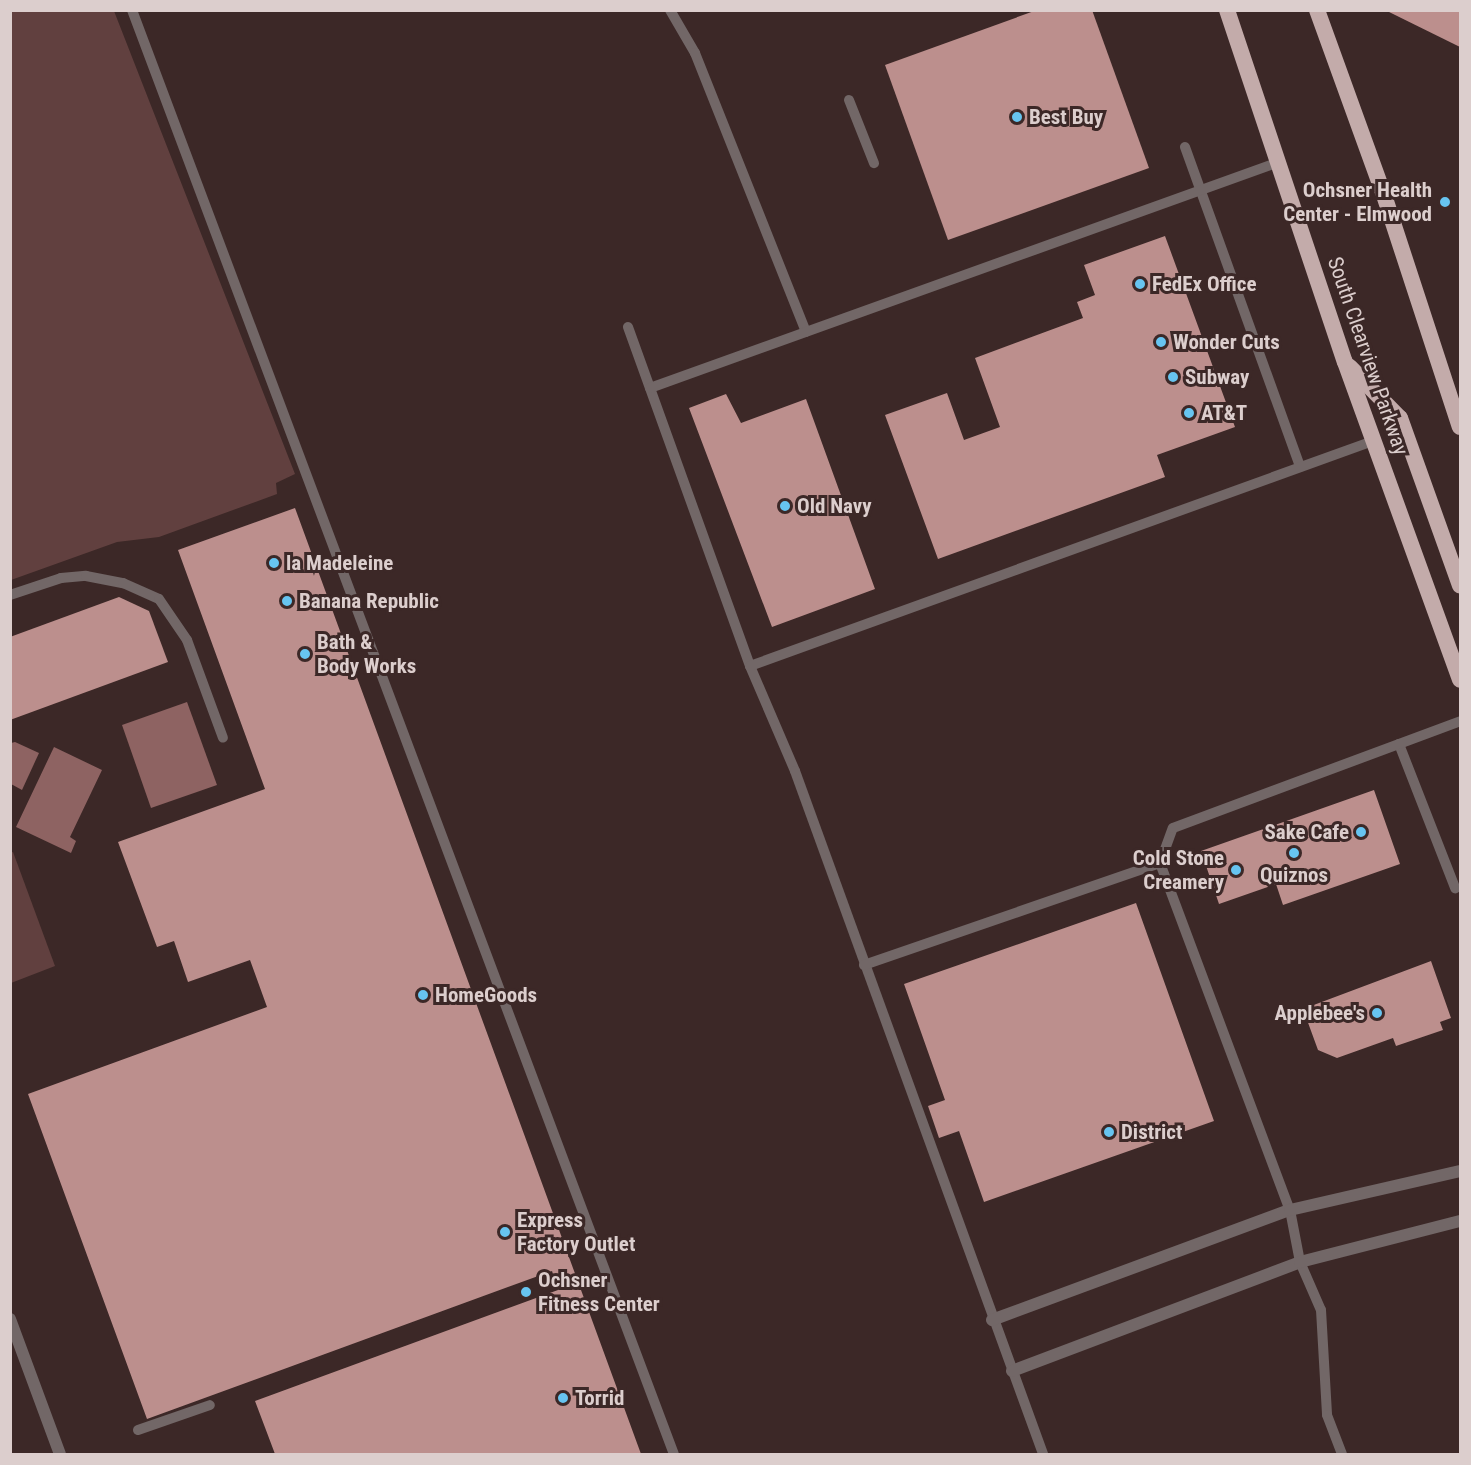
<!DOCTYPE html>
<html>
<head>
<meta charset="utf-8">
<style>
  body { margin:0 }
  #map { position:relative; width:1471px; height:1465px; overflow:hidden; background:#3c2827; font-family:"Roboto Condensed",sans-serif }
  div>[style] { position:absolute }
  .green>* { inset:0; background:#61403f }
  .water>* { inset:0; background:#8e6362 }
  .building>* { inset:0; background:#bc8f8d }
  .service>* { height:10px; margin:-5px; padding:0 5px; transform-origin:5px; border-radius:5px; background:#726767 }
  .minor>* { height:12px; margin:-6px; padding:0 6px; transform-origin:6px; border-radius:6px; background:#726767 }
  .tertiary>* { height:12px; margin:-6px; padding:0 6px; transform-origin:6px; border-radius:6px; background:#726767 }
  .trunk>* { height:16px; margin:-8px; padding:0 8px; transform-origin:8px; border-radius:8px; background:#c3abaa }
  .dots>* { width:16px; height:16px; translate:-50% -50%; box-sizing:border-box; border:3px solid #3c2827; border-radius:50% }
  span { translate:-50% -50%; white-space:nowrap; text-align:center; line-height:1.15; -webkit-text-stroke:6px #3c2827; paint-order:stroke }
  .poi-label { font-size:21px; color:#dccecd; font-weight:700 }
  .left { translate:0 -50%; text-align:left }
  .right { translate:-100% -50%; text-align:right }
  .street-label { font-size:21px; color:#dccecd }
  .frame { position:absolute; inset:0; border:12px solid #dccecd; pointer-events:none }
</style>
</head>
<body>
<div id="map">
  <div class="green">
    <div style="clip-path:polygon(11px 10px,114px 11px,295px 474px,276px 483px,277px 494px,159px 537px,117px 542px,11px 580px)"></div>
    <div style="clip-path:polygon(13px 852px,55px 966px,11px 983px,10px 853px)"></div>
  </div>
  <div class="water">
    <div style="clip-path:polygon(187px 702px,217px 785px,151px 808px,122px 725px)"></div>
    <div style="clip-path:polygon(15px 742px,39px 753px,22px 790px,11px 784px,11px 743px)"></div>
    <div style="clip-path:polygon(54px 747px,102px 770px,70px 837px,76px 841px,71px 853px,16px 827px)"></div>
  </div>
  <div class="building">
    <div style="clip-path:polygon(1037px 10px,1092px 10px,1149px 168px,948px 240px,885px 65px)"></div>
    <div style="clip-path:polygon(1385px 10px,1460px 10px,1460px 47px)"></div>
    <div style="clip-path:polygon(1165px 236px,1235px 427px,1157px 455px,1165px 477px,938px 559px,885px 415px,947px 393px,964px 440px,1000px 427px,975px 358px,1083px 318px,1077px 302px,1095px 295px,1084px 265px)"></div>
    <div style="clip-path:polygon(726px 394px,741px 423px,806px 399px,875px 589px,772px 627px,689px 408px)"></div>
    <div style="clip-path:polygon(295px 508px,641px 1454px,275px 1454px,255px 1401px,558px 1290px,552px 1271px,147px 1419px,28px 1094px,267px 1007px,250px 960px,188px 982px,174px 941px,157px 947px,118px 842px,265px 789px,178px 550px)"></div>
    <div style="clip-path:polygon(119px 597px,149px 611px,168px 662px,10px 720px,10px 637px)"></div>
    <div style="clip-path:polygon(1374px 790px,1400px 864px,1283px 905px,1276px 884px,1219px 904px,1201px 851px)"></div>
    <div style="clip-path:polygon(1136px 903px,1214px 1121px,984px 1202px,959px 1131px,939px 1138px,928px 1106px,945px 1100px,904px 984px)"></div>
    <div style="clip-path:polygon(1431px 961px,1451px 1018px,1440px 1022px,1443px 1030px,1396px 1046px,1393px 1038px,1337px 1058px,1318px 1050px,1303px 1009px)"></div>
  </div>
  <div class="service">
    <div style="left:132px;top:10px;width:1542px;rotate:69.43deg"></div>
    <div style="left:670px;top:10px;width:50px;rotate:59.8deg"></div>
    <div style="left:695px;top:53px;width:300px;rotate:68.3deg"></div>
    <div style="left:849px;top:100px;width:68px;rotate:68.4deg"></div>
    <div style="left:1185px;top:147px;width:340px;rotate:70.2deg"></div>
    <div style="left:628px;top:327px;width:360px;rotate:70.2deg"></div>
    <div style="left:750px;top:666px;width:114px;rotate:66.8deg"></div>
    <div style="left:795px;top:771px;width:727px;rotate:70.04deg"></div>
    <div style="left:650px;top:388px;width:668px;rotate:-19.76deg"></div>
    <div style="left:10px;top:595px;width:54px;rotate:-18.4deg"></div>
    <div style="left:61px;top:578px;width:25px;rotate:-5deg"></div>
    <div style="left:86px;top:576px;width:38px;rotate:11deg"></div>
    <div style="left:123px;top:583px;width:39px;rotate:24deg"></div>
    <div style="left:159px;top:599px;width:50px;rotate:55.7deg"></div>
    <div style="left:187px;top:640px;width:104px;rotate:69.8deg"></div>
    <div style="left:750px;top:666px;width:662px;rotate:-19.86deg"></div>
    <div style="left:1399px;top:744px;width:155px;rotate:68.7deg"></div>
    <div style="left:1160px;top:863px;width:371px;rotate:69.5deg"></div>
    <div style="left:1290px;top:1210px;width:53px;rotate:79.1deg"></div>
    <div style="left:1300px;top:1262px;width:52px;rotate:66.4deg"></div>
    <div style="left:1321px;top:1310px;width:105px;rotate:86.7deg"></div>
    <div style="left:1327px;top:1415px;width:42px;rotate:69deg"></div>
    <div style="left:864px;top:965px;width:313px;rotate:-19deg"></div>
    <div style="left:1160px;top:863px;width:37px;rotate:-70deg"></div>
    <div style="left:1173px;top:828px;width:306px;rotate:-20.4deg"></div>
    <div style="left:138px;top:1430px;width:76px;rotate:-19.1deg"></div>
  </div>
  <div class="minor">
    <div style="left:992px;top:1320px;width:318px;rotate:-20.3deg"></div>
    <div style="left:1290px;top:1210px;width:174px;rotate:-12.9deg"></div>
    <div style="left:1012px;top:1371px;width:308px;rotate:-20.7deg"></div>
    <div style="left:1300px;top:1262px;width:165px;rotate:-14.4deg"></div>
  </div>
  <div class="tertiary">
    <div style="left:10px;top:1319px;width:144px;rotate:69.7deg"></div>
  </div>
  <div class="trunk">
    <div style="left:1227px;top:10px;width:371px;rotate:71.5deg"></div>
    <div style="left:1345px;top:362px;width:338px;rotate:70.1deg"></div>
    <div style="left:1317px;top:10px;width:194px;rotate:70.1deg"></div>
    <div style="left:1383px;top:192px;width:247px;rotate:71.9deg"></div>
    <div style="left:1350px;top:367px;width:71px;rotate:45.6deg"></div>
    <div style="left:1400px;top:418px;width:178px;rotate:70.3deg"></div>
  </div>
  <div class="dots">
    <div style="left:1017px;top:117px;background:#67c4f0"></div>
    <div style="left:1445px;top:202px;background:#67c4f0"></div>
    <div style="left:1140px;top:284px;background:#67c4f0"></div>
    <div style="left:1161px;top:342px;background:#67c4f0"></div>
    <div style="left:1173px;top:377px;background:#67c4f0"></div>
    <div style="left:1189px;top:413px;background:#67c4f0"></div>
    <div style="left:785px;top:506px;background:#67c4f0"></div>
    <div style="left:274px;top:563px;background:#67c4f0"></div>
    <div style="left:287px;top:601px;background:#67c4f0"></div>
    <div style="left:305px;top:654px;background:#67c4f0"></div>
    <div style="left:1361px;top:832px;background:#67c4f0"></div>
    <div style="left:1294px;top:853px;background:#67c4f0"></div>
    <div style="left:1236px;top:870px;background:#67c4f0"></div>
    <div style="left:423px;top:995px;background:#67c4f0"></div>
    <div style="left:1377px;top:1013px;background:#67c4f0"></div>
    <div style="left:1109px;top:1132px;background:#67c4f0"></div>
    <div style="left:505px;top:1232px;background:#67c4f0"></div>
    <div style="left:526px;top:1292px;background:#67c4f0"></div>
    <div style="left:563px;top:1398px;background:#67c4f0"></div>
  </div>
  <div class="poi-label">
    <span class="left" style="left:1029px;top:117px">Best Buy</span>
    <span class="right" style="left:1432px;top:202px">Ochsner Health<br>Center - Elmwood</span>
    <span class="left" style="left:1152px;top:284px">FedEx Office</span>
    <span class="left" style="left:1173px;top:342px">Wonder Cuts</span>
    <span class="left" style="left:1185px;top:377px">Subway</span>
    <span class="left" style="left:1201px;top:413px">AT&amp;T</span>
    <span class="left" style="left:797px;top:506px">Old Navy</span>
    <span class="left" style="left:286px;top:563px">la Madeleine</span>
    <span class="left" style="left:299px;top:601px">Banana Republic</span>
    <span class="left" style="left:317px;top:654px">Bath &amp;<br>Body Works</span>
    <span class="right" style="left:1349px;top:832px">Sake Cafe</span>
    <span class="right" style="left:1224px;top:870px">Cold Stone<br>Creamery</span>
    <span style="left:1294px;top:875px">Quiznos</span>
    <span class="left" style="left:435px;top:995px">HomeGoods</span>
    <span class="right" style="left:1365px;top:1013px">Applebee's</span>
    <span class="left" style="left:1121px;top:1132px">District</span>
    <span class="left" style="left:517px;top:1232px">Express<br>Factory Outlet</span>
    <span class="left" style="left:538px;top:1292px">Ochsner<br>Fitness Center</span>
    <span class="left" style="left:575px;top:1398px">Torrid</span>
  </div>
  <div class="street-label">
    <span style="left:1368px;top:356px;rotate:71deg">South Clearview Parkway</span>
  </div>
  <div class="frame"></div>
</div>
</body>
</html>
